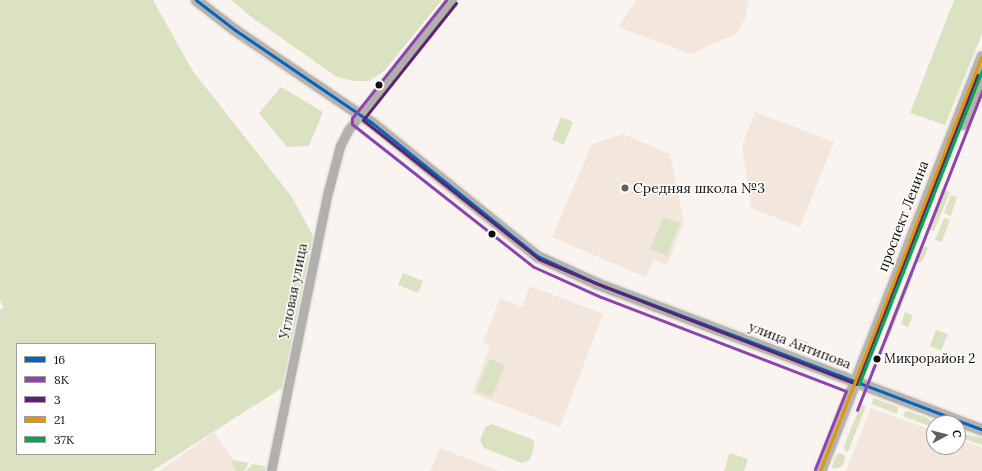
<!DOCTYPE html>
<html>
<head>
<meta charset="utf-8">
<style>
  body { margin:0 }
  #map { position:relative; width:982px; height:471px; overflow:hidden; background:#f9f4f0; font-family:Lora,serif }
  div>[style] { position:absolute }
  .built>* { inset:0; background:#f2e6dd }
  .green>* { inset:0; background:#dbe2c2 }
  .roads { filter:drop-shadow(0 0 1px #d3cfcc) drop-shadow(0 0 1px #d3cfcc) }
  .minor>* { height:9px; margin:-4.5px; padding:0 4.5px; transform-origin:4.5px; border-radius:4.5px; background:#b2b0ad }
  .major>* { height:11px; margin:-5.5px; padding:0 5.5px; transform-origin:5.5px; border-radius:5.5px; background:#b6b3af }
  .bus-1>* { height:3px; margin:-1.5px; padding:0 1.5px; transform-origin:1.5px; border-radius:1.5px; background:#0065bd }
  .bus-2>* { height:3px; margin:-1.5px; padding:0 1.5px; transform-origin:1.5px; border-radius:1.5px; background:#8e44ad }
  .bus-3>* { height:3px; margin:-1.5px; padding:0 1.5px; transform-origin:1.5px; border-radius:1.5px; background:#5d236e }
  .bus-4>* { height:3px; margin:-1.5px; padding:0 1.5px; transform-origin:1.5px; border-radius:1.5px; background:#e09701 }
  .bus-5>* { height:3px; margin:-1.5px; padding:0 1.5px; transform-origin:1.5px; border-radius:1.5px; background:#00a651 }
  .dots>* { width:11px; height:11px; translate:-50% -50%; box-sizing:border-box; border:2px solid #fff; border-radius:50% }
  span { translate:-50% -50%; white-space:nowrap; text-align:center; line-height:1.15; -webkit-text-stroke:3px #fff; paint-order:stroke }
  .bus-label { font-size:13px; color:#120d09 }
  .left { translate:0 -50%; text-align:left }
  .poi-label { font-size:14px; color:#120d09 }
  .street-label { font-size:14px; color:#120d09 }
  .legend { position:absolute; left:16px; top:343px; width:140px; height:112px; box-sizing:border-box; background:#fff; border:1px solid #a09e9d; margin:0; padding:5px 7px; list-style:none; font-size:12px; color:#120d09 }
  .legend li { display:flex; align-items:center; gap:8px; height:20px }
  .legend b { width:20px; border:1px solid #a09e9d }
  .north { position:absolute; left:926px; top:415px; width:40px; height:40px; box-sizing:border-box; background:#fff; border:1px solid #a09e9d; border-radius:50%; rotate:83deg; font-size:11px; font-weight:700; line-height:16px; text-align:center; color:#120d09 }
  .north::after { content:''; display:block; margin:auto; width:14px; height:18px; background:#635e5a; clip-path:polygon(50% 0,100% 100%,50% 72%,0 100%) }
</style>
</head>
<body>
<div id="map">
  <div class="built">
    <div style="clip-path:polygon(637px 0,749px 0,745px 19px,735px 34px,691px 54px,618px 27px)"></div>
    <div style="clip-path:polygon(755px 112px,834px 142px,800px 227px,751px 208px,742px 146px)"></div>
    <div style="clip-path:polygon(623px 134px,670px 154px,684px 223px,667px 265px,654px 260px,645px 277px,552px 237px,592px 144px)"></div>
    <div style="clip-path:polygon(530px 286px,603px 314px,560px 427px,472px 393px,490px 346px,483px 343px,500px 298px,522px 307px)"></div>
    <div style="clip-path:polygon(871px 408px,934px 431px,934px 447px,958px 447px,958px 439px,982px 448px,982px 471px,846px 471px)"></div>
    <div style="clip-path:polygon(214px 432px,241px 471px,160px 471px)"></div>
    <div style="clip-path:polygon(440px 448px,499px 471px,430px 471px)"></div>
  </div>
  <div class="green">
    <div style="clip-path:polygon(evenodd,0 0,153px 0,192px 70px,292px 197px,313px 236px,282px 388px,152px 471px,0 471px,0 310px,4px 308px,0 300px,0 0,17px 344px,155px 344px,155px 454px,17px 454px,17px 344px)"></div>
    <div style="clip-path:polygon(231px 0,442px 0,384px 71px,369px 81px,354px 81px,337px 77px,250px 16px)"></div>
    <div style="clip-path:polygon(954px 0,982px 0,982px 34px,945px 125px,910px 113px)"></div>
    <div style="clip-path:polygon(281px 87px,323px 112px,309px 146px,287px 147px,259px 113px)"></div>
    <div style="clip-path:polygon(561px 117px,573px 122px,564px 145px,552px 140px)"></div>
    <div style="clip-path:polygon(942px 189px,950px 192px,934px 231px,927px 229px)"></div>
    <div style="clip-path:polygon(951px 195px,957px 197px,951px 216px,944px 213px)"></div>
    <div style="clip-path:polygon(663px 217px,680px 223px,667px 256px,650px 249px)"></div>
    <div style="clip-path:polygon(944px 218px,950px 220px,942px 242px,935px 240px)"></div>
    <div style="clip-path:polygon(925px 246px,928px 248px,924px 258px,920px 263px,917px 263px,915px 258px,917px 253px)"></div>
    <div style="clip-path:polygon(403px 273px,423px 281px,418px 293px,398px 285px)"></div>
    <div style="clip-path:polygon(909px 273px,914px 274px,887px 343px,884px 342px,886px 332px)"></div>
    <div style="clip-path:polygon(905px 312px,913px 315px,908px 327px,901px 324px)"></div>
    <div style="clip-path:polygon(936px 330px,948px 334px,941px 351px,930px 346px)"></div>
    <div style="clip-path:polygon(795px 337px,809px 343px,810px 348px,823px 354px,822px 357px,793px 345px,795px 340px,791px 338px)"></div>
    <div style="clip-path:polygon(489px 359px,505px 365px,492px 397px,476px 391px)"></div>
    <div style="clip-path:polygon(873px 398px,898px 407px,897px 414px,872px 404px)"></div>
    <div style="clip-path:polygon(861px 404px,866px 406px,848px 452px,845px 451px,844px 446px)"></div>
    <div style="clip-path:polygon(908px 411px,927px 418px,934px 423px,934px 428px,903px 416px,905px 412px)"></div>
    <div style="clip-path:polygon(492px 424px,531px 439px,534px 442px,534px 447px,530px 460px,522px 463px,484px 448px,480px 440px,485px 427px)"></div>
    <div style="clip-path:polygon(958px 433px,982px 438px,982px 445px,958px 437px)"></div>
    <div style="clip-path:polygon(730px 453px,748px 459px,744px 471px,724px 471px)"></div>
    <div style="clip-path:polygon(839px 453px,846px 456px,842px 467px,833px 469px,832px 467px,836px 456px)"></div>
    <div style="clip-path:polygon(235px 460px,249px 463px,244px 471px,236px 471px,231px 461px)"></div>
    <div style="clip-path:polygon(252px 464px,265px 466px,265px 471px,246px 471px)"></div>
  </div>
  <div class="roads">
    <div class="minor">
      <div style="left:271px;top:471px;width:285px;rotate:-78.5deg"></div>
      <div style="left:328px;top:192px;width:48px;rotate:-75.4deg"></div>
      <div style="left:340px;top:146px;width:18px;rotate:-63deg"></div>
      <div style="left:348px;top:130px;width:166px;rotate:-51.3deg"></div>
    </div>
    <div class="major">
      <div style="left:196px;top:0;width:49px;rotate:37.6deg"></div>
      <div style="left:235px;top:30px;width:164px;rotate:34.1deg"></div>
      <div style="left:371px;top:122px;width:213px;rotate:38.9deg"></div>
      <div style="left:537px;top:256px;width:65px;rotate:24.6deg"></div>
      <div style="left:596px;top:283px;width:413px;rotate:20.8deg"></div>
      <div style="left:963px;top:124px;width:51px;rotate:-68deg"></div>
      <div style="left:820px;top:471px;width:445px;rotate:-68.7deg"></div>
    </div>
  </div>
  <div class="bus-1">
    <div style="left:196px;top:0;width:49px;rotate:37.6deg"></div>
    <div style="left:235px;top:30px;width:164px;rotate:34.1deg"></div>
    <div style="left:371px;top:122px;width:213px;rotate:38.9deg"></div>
    <div style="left:537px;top:256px;width:65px;rotate:24.6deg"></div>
    <div style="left:596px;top:283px;width:413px;rotate:20.8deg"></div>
  </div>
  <div class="bus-2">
    <div style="left:446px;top:0;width:151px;rotate:128.5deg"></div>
    <div style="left:352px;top:118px;width:6px;rotate:90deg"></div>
    <div style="left:352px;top:124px;width:231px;rotate:38.2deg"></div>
    <div style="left:534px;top:267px;width:73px;rotate:24.1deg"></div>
    <div style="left:601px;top:297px;width:262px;rotate:21deg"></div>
    <div style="left:846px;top:391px;width:84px;rotate:111.7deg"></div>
    <div style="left:857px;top:410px;width:343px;rotate:-68.6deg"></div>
  </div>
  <div class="bus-3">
    <div style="left:456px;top:3px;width:149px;rotate:128.5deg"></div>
    <div style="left:363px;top:120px;width:224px;rotate:38.3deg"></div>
    <div style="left:539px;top:259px;width:72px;rotate:23deg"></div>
    <div style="left:605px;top:287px;width:269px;rotate:21.1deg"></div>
    <div style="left:856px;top:384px;width:332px;rotate:-68.6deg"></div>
  </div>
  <div class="bus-4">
    <div style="left:820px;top:471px;width:445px;rotate:-68.7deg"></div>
  </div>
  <div class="bus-5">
    <div style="left:859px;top:384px;width:337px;rotate:-68.6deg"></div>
  </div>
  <div class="dots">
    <div style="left:379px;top:85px;background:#120d09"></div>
    <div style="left:625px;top:188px;background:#635e5a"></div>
    <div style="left:492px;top:234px;background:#120d09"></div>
    <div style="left:877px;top:359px;background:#120d09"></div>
  </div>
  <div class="bus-label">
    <span class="left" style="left:884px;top:359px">Микрорайон 2</span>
  </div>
  <div class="poi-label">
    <span class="left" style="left:633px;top:188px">Средняя школа №3</span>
  </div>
  <div class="street-label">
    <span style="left:903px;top:216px;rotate:-69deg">проспект Ленина</span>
    <span style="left:293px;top:291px;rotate:-79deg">Угловая улица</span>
    <span style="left:800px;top:345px;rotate:21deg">улица Антипова</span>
  </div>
  <ul class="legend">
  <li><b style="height:5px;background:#0065bd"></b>16</li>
  <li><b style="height:5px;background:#8e44ad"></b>8К</li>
  <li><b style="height:5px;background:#5d236e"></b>3</li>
  <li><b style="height:5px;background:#e09701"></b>21</li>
  <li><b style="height:5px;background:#00a651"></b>37К</li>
  </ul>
  <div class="north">С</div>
</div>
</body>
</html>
